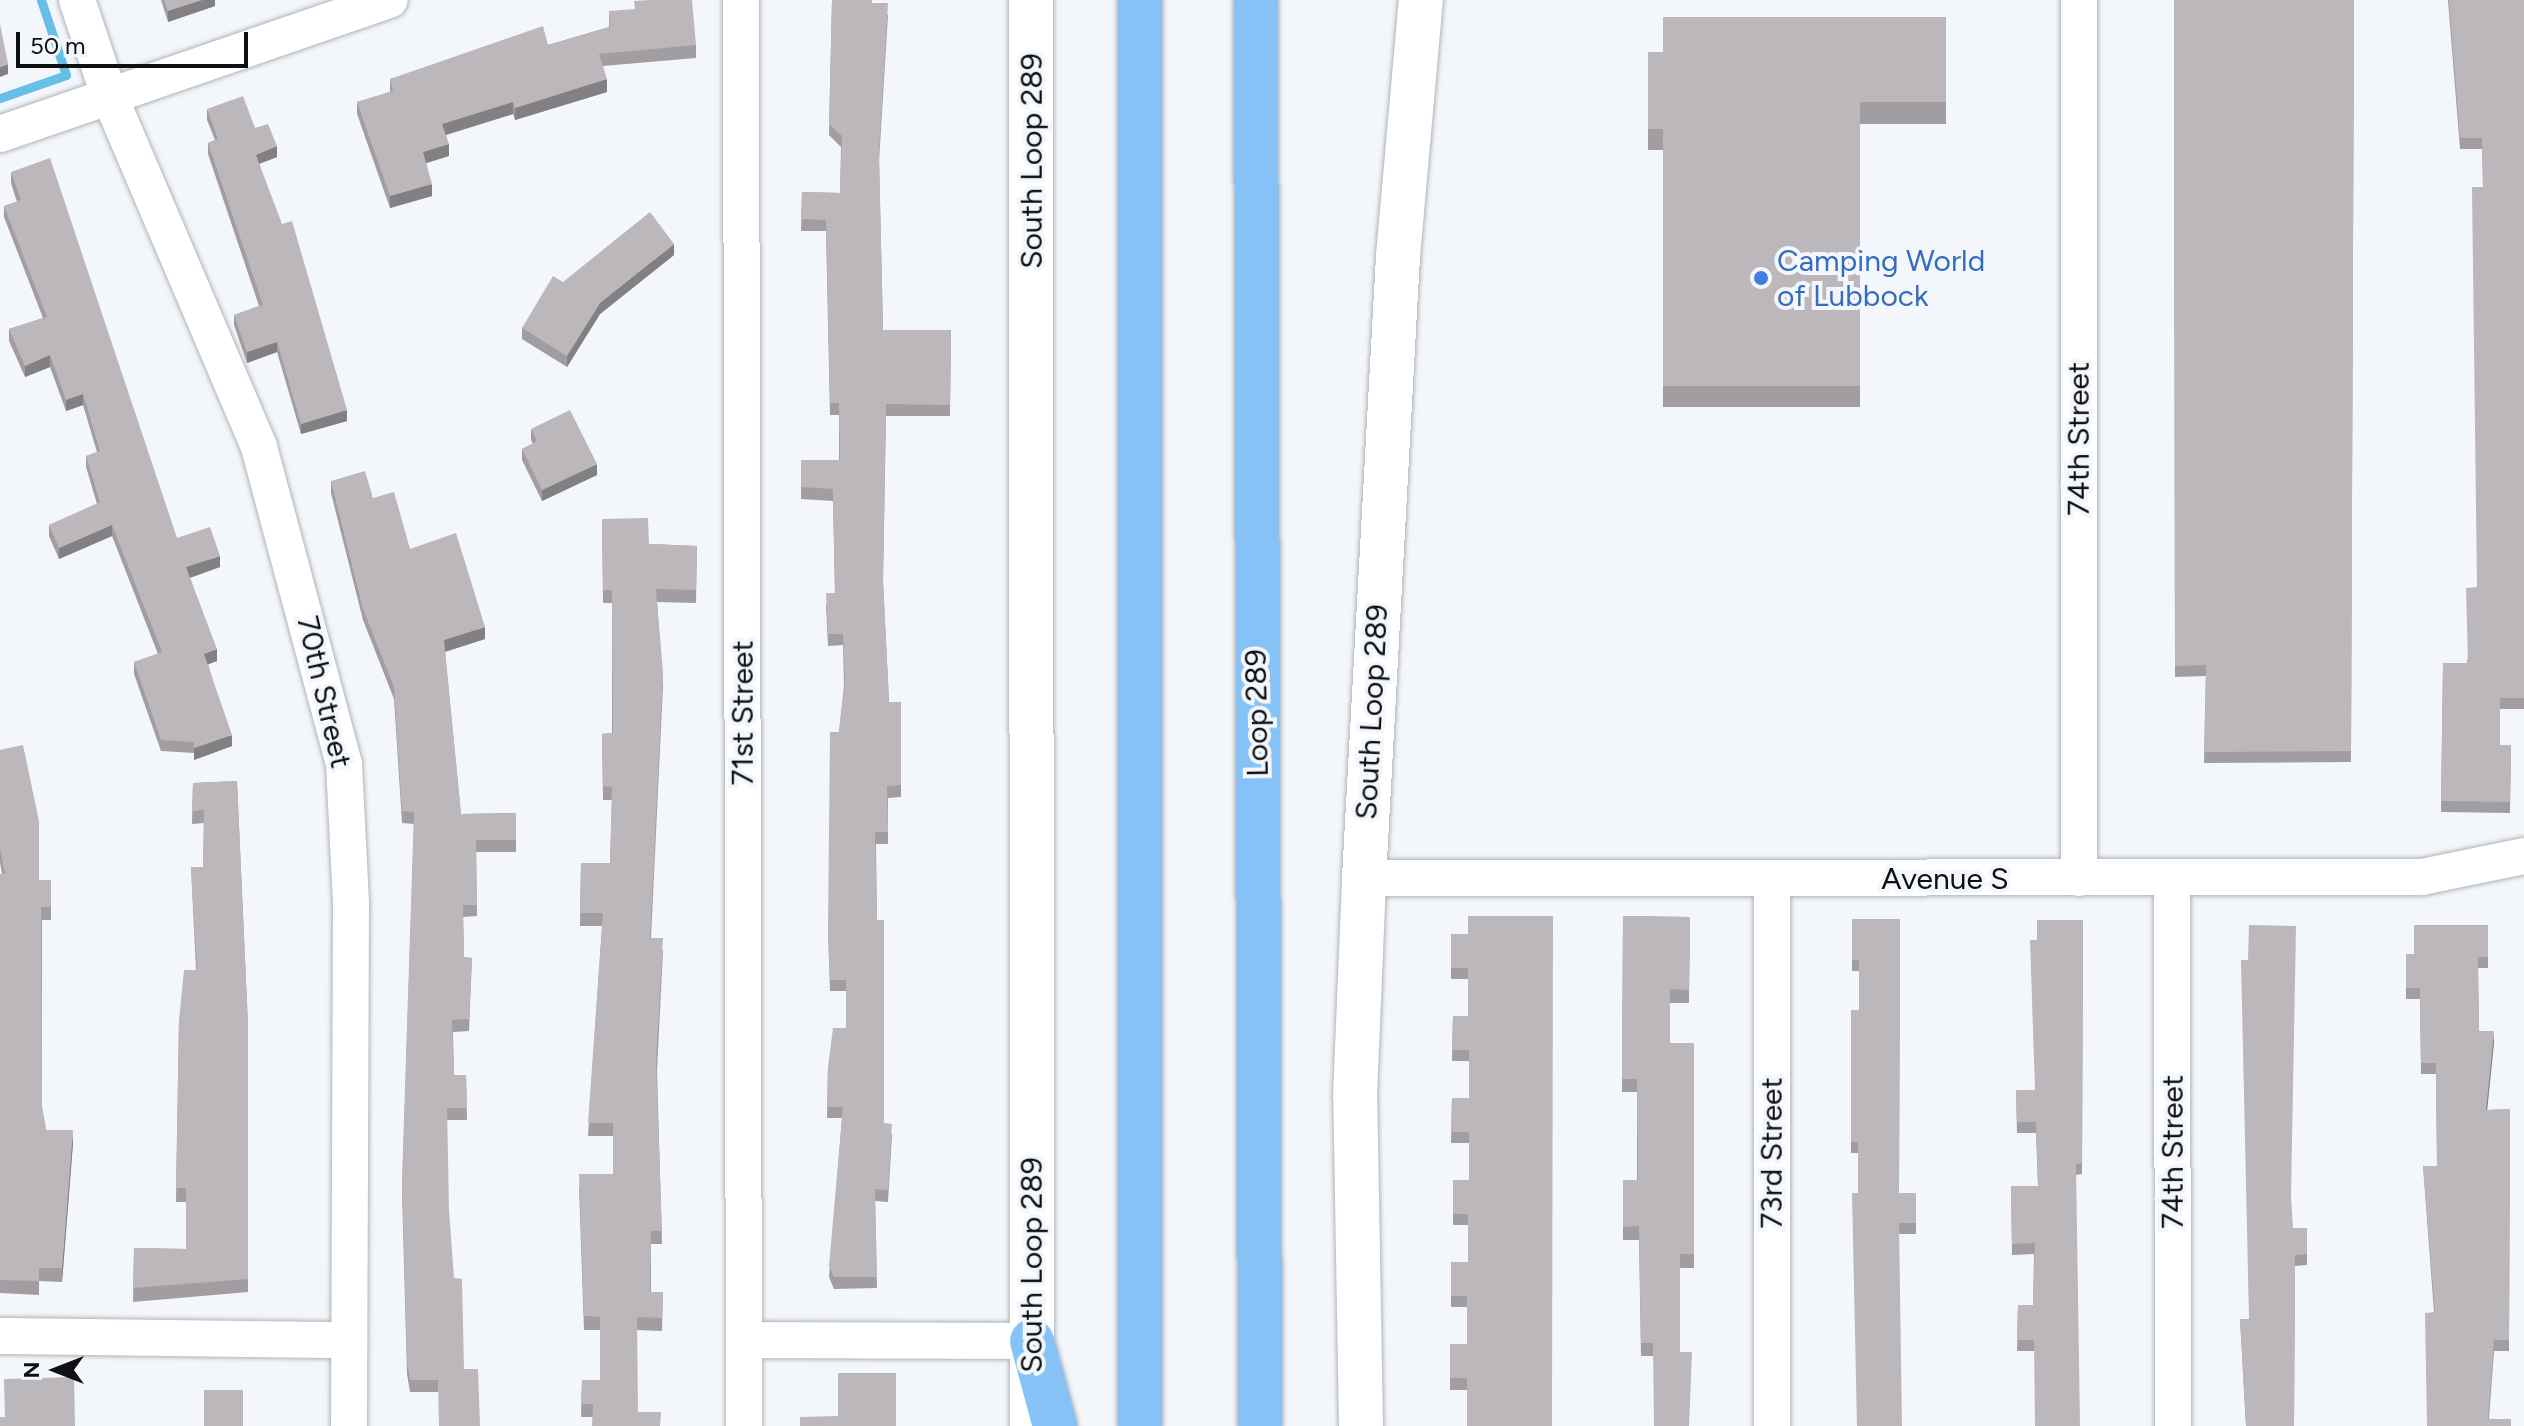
<!DOCTYPE html>
<html>
<head>
<meta charset="utf-8">
<style>
  body { margin:0 }
  #map { position:relative; width:2524px; height:1426px; overflow:hidden; background:#f3f7fb; font-family:Figtree,sans-serif }
  div>[style] { position:absolute }
  .stream>* { height:9px; margin:-4.5px; padding:0 4.5px; transform-origin:4.5px; border-radius:4.5px; background:#65bfe6 }
  .roads { filter:drop-shadow(0 0 2px #b1b4b8) drop-shadow(0 0 2px #b1b4b8) }
  .street>* { height:36px; margin:-18px; padding:0 18px; transform-origin:18px; border-radius:18px; background:#fff }
  .secondary>* { height:44px; margin:-22px; padding:0 22px; transform-origin:22px; border-radius:22px; background:#fff }
  .highway>* { height:44px; margin:-22px; padding:0 22px; transform-origin:22px; border-radius:22px; background:#86c2f6 }
  .wall>* { inset:0; background:#a19da1 }
  .shaded-wall>* { inset:0; background:#838083 }
  .building>* { inset:0; background:#bbb7bb }
  .dots>* { width:22px; height:22px; translate:-50% -50%; box-sizing:border-box; border:4px solid #f3f7fb; border-radius:50% }
  span { translate:-50% -50%; white-space:nowrap; text-align:center; line-height:1.15; -webkit-text-stroke:8px #f3f7fb; paint-order:stroke }
  .street-label { font-size:30px; color:#0f1012 }
  .shop-label { font-size:30px; color:#366cbe }
  .left { translate:0 -50%; text-align:left }
  .north { position:absolute; left:16px; top:1330px; width:80px; height:80px; -webkit-text-stroke:6px #f3f7fb; paint-order:stroke; rotate:270deg; font-size:22px; font-weight:700; line-height:32px; text-align:center; color:#0f1012 }
  .north::after { content:''; display:block; margin:auto; width:28px; height:36px; background:#0f1012; clip-path:polygon(50% 0,100% 100%,50% 72%,0 100%) }
  .scale { position:absolute; left:16px; top:32px; width:232px; height:36px; box-sizing:border-box; border:4px solid #0f1012; border-top:0; padding-left:10px; font-size:24px; line-height:28px; white-space:nowrap; color:#0f1012; -webkit-text-stroke:6px #f3f7fb; paint-order:stroke }
</style>
</head>
<body>
<div id="map">
  <div class="stream">
    <div style="left:0;top:98px;width:70px;rotate:-19.2deg"></div>
    <div style="left:66px;top:75px;width:79px;rotate:-108.4deg"></div>
  </div>
  <div class="roads">
    <div class="street">
      <div style="left:77px;top:0;width:100px;rotate:71.4deg"></div>
      <div style="left:109px;top:95px;width:383px;rotate:66.9deg"></div>
      <div style="left:259px;top:447px;width:328px;rotate:75deg"></div>
      <div style="left:344px;top:764px;width:138px;rotate:87.1deg"></div>
      <div style="left:351px;top:902px;width:524px;rotate:90.22deg"></div>
      <div style="left:741px;top:0;width:1426px;rotate:89.88deg"></div>
      <div style="left:2079px;top:0;width:878px;rotate:90deg"></div>
      <div style="left:0;top:134px;width:412px;rotate:-19deg"></div>
      <div style="left:2172px;top:877px;width:549px;rotate:89.9deg"></div>
      <div style="left:1364px;top:878px;width:1058px;rotate:-0.05deg"></div>
      <div style="left:2422px;top:877px;width:104px;rotate:-11.6deg"></div>
      <div style="left:0;top:1336px;width:349px;rotate:0.7deg"></div>
      <div style="left:744px;top:1340px;width:288px;rotate:0.2deg"></div>
      <div style="left:1772px;top:1426px;width:547px;rotate:-90deg"></div>
    </div>
    <div class="secondary">
      <div style="left:1031px;top:0;width:1426px;rotate:89.96deg"></div>
      <div style="left:1361px;top:1426px;width:330px;rotate:-91deg"></div>
      <div style="left:1355px;top:1096px;width:218px;rotate:-87.6deg"></div>
      <div style="left:1364px;top:878px;width:623px;rotate:-86.87deg"></div>
      <div style="left:1398px;top:256px;width:257px;rotate:-84.9deg"></div>
    </div>
    <div class="highway">
      <div style="left:1140px;top:0;width:1426px;rotate:90deg"></div>
      <div style="left:1256px;top:0;width:1426px;rotate:89.84deg"></div>
      <div style="left:1032px;top:1341px;width:88px;rotate:74.9deg"></div>
    </div>
  </div>
  <div class="wall">
    <div style="clip-path:polygon(161px 0,215px 0,215px 6px,168px 22px)"></div>
    <div style="clip-path:polygon(832px 0,872px 3px,888px 15px,879px 161px,883px 330px,951px 330px,950px 416px,886px 416px,883px 582px,889px 702px,901px 702px,901px 797px,888px 798px,888px 844px,876px 844px,877px 920px,884px 1123px,892px 1135px,888px 1202px,875px 1201px,877px 1288px,834px 1289px,829px 1277px,842px 1118px,827px 1118px,828px 1067px,846px 1028px,846px 991px,830px 991px,828px 932px,839px 732px,844px 686px,843px 645px,828px 646px,826px 605px,835px 593px,833px 501px,801px 499px,801px 460px,839px 460px,839px 415px,830px 415px,826px 231px,801px 231px,802px 192px,840px 193px,841px 147px,829px 135px)"></div>
    <div style="clip-path:polygon(2174px 0,2354px 0,2351px 762px,2204px 763px,2206px 676px,2175px 677px)"></div>
    <div style="clip-path:polygon(2448px 0,2524px 0,2524px 709px,2500px 709px,2500px 745px,2511px 745px,2510px 813px,2441px 812px,2443px 663px,2467px 663px,2477px 587px,2483px 187px,2482px 149px,2460px 149px)"></div>
    <div style="clip-path:polygon(609px 11px,696px 45px,696px 58px,603px 66px,607px 92px,515px 120px,513px 114px,446px 135px,449px 156px,426px 163px,432px 196px,390px 208px,357px 114px,357px 102px,390px 92px,390px 79px,548px 45px,609px 27px)"></div>
    <div style="clip-path:polygon(1946px 17px,1946px 124px,1860px 124px,1860px 407px,1663px 407px,1663px 150px,1648px 150px,1648px 52px,1663px 52px)"></div>
    <div style="clip-path:polygon(207px 109px,255px 128px,277px 157px,259px 164px,347px 421px,301px 434px,277px 352px,247px 363px,234px 325px,234px 315px,259px 306px,208px 154px,208px 143px,215px 140px,207px 120px)"></div>
    <div style="clip-path:polygon(11px 172px,177px 538px,220px 567px,190px 578px,217px 661px,208px 664px,232px 746px,194px 760px,194px 753px,161px 751px,134px 674px,134px 662px,158px 654px,112px 536px,59px 559px,49px 536px,49px 525px,97px 504px,86px 467px,86px 456px,97px 452px,83px 405px,66px 411px,50px 367px,25px 377px,9px 341px,9px 329px,43px 318px,4px 217px,4px 206px,17px 202px,11px 183px)"></div>
    <div style="clip-path:polygon(674px 255px,600px 314px,567px 367px,522px 339px,522px 328px,563px 282px)"></div>
    <div style="clip-path:polygon(531px 429px,597px 475px,542px 501px,522px 460px,522px 449px,533px 444px,531px 440px)"></div>
    <div style="clip-path:polygon(331px 481px,373px 498px,410px 549px,485px 639px,445px 652px,461px 814px,516px 813px,516px 852px,476px 852px,477px 916px,463px 917px,464px 957px,472px 958px,469px 1031px,453px 1032px,454px 1075px,466px 1075px,467px 1120px,447px 1120px,438px 1392px,410px 1392px,407px 1374px,402px 1192px,414px 824px,402px 823px,394px 699px,363px 620px,331px 493px)"></div>
    <div style="clip-path:polygon(602px 519px,649px 544px,697px 546px,696px 603px,657px 602px,663px 686px,651px 938px,663px 951px,657px 1071px,662px 1244px,651px 1244px,651px 1292px,663px 1292px,662px 1331px,637px 1330px,593px 1417px,581px 1417px,582px 1380px,600px 1380px,600px 1330px,584px 1330px,579px 1187px,613px 1174px,613px 1136px,588px 1136px,602px 926px,580px 926px,581px 863px,610px 863px,612px 800px,603px 800px,602px 734px,612px 733px,612px 603px,603px 603px)"></div>
    <div style="clip-path:polygon(0 750px,39px 880px,51px 880px,51px 920px,42px 920px,42px 1107px,46px 1130px,73px 1143px,62px 1282px,39px 1281px,39px 1295px,0 1293px,0 874px,2px 874px,0 862px)"></div>
    <div style="clip-path:polygon(237px 781px,248px 1025px,248px 1292px,133px 1302px,134px 1248px,186px 1249px,186px 1202px,176px 1202px,179px 1020px,196px 970px,191px 867px,203px 867px,204px 823px,192px 824px,193px 783px)"></div>
    <div style="clip-path:polygon(1553px 916px,1467px 1390px,1450px 1390px,1450px 1344px,1467px 1344px,1467px 1307px,1451px 1307px,1451px 1262px,1468px 1262px,1468px 1225px,1453px 1225px,1453px 1180px,1469px 1180px,1469px 1143px,1451px 1143px,1452px 1098px,1469px 1098px,1469px 1061px,1452px 1061px,1453px 1016px,1468px 1016px,1468px 979px,1451px 979px,1451px 934px,1468px 934px)"></div>
    <div style="clip-path:polygon(1623px 916px,1690px 917px,1689px 1003px,1670px 1003px,1670px 1043px,1694px 1043px,1694px 1268px,1680px 1268px,1653px 1356px,1641px 1356px,1639px 1240px,1623px 1240px,1623px 1180px,1637px 1180px,1637px 1092px,1622px 1092px)"></div>
    <div style="clip-path:polygon(1852px 919px,1900px 919px,1899px 1193px,1916px 1223px,1916px 1234px,1900px 1234px,1858px 1193px,1858px 1153px,1851px 1153px,1851px 1010px,1859px 1010px,1859px 971px,1852px 971px)"></div>
    <div style="clip-path:polygon(2083px 920px,2082px 1174px,2076px 1175px,2034px 1351px,2017px 1351px,2018px 1305px,2033px 1305px,2034px 1254px,2012px 1255px,2011px 1186px,2038px 1186px,2036px 1133px,2017px 1133px,2016px 1090px,2035px 1090px,2037px 940px)"></div>
    <div style="clip-path:polygon(2488px 925px,2488px 968px,2478px 968px,2479px 1031px,2494px 1042px,2487px 1110px,2510px 1109px,2509px 1351px,2494px 1351px,2489px 1419px,2427px 1426px,2434px 1312px,2423px 1166px,2437px 1166px,2436px 1074px,2421px 1074px,2420px 999px,2406px 999px,2406px 954px,2414px 954px)"></div>
    <div style="clip-path:polygon(2293px 1228px,2307px 1228px,2307px 1265px,2295px 1266px,2294px 1426px,2246px 1426px,2240px 1319px,2249px 1319px)"></div>
  </div>
  <div class="shaded-wall">
    <div style="clip-path:polygon(202px 0,215px 0,215px 6px,168px 22px,168px 11px)"></div>
    <div style="clip-path:polygon(8px 64px,8px 74px,0 77px,0 67px)"></div>
    <div style="clip-path:polygon(607px 79px,607px 92px,515px 120px,515px 108px)"></div>
    <div style="clip-path:polygon(513px 102px,513px 114px,442px 136px,442px 124px)"></div>
    <div style="clip-path:polygon(449px 144px,449px 156px,423px 164px,423px 152px)"></div>
    <div style="clip-path:polygon(277px 146px,277px 157px,256px 165px,256px 155px)"></div>
    <div style="clip-path:polygon(432px 184px,432px 196px,390px 208px,390px 196px)"></div>
    <div style="clip-path:polygon(674px 244px,674px 255px,600px 314px,567px 367px,567px 356px,600px 303px)"></div>
    <div style="clip-path:polygon(277px 342px,277px 352px,247px 363px,247px 352px)"></div>
    <div style="clip-path:polygon(50px 355px,50px 367px,25px 377px,25px 366px)"></div>
    <div style="clip-path:polygon(83px 394px,83px 405px,66px 411px,66px 400px)"></div>
    <div style="clip-path:polygon(347px 410px,347px 421px,301px 434px,301px 424px)"></div>
    <div style="clip-path:polygon(597px 464px,597px 475px,542px 501px,542px 490px)"></div>
    <div style="clip-path:polygon(112px 525px,112px 536px,59px 559px,59px 548px)"></div>
    <div style="clip-path:polygon(220px 556px,220px 567px,186px 579px,186px 567px)"></div>
    <div style="clip-path:polygon(485px 627px,485px 639px,444px 652px,444px 640px)"></div>
    <div style="clip-path:polygon(217px 649px,217px 661px,204px 666px,204px 654px)"></div>
    <div style="clip-path:polygon(232px 735px,232px 746px,194px 760px,194px 748px)"></div>
    <div style="clip-path:polygon(2494px 1031px,2494px 1042px,2486px 1121px,2486px 1110px)"></div>
    <div style="clip-path:polygon(73px 1130px,73px 1143px,62px 1282px,62px 1268px)"></div>
  </div>
  <div class="building">
    <div style="clip-path:polygon(164px 0,202px 0,168px 11px)"></div>
    <div style="clip-path:polygon(650px 0,692px 0,696px 45px,599px 54px,607px 79px,515px 108px,513px 102px,442px 124px,449px 144px,423px 152px,432px 184px,390px 196px,357px 102px,393px 91px,390px 79px,543px 26px,548px 45px,610px 27px,609px 11px,635px 9px,634px 1px)"></div>
    <div style="clip-path:polygon(832px 0,872px 0,872px 3px,888px 3px,879px 152px,883px 330px,951px 330px,950px 405px,886px 404px,883px 578px,889px 702px,901px 702px,901px 785px,887px 786px,888px 832px,875px 832px,877px 920px,884px 920px,884px 1123px,892px 1124px,888px 1190px,875px 1189px,877px 1277px,834px 1277px,829px 1266px,843px 1107px,827px 1107px,828px 1067px,833px 1028px,846px 1028px,846px 980px,830px 980px,828px 932px,830px 732px,839px 732px,845px 684px,843px 634px,828px 634px,826px 593px,835px 593px,833px 489px,801px 487px,801px 460px,840px 460px,839px 403px,830px 403px,826px 220px,801px 219px,802px 192px,840px 193px,842px 136px,829px 124px)"></div>
    <div style="clip-path:polygon(2174px 0,2354px 0,2351px 751px,2204px 752px,2206px 665px,2175px 666px)"></div>
    <div style="clip-path:polygon(2449px 0,2524px 0,2524px 698px,2500px 698px,2500px 745px,2511px 745px,2510px 802px,2441px 801px,2443px 663px,2468px 663px,2466px 588px,2477px 587px,2472px 187px,2483px 187px,2482px 138px,2460px 138px)"></div>
    <div style="clip-path:polygon(1663px 17px,1946px 17px,1946px 102px,1860px 102px,1860px 386px,1663px 386px,1663px 129px,1648px 129px,1648px 52px,1663px 52px)"></div>
    <div style="clip-path:polygon(0 24px,8px 64px,0 67px)"></div>
    <div style="clip-path:polygon(243px 96px,255px 128px,268px 124px,277px 146px,256px 155px,282px 224px,292px 221px,347px 410px,301px 424px,277px 342px,247px 352px,234px 315px,263px 305px,208px 143px,218px 139px,207px 109px)"></div>
    <div style="clip-path:polygon(50px 158px,177px 538px,210px 527px,220px 556px,186px 567px,217px 649px,204px 654px,232px 735px,194px 748px,194px 742px,161px 740px,134px 662px,162px 652px,112px 525px,59px 548px,49px 525px,100px 502px,86px 456px,100px 451px,83px 394px,66px 400px,50px 355px,25px 366px,9px 329px,47px 317px,4px 206px,21px 200px,11px 172px)"></div>
    <div style="clip-path:polygon(650px 212px,674px 244px,600px 303px,567px 356px,522px 328px,553px 276px,563px 282px)"></div>
    <div style="clip-path:polygon(570px 410px,597px 464px,542px 490px,522px 449px,537px 441px,531px 429px)"></div>
    <div style="clip-path:polygon(365px 471px,373px 498px,394px 492px,410px 549px,456px 533px,485px 627px,444px 640px,461px 814px,516px 813px,516px 840px,476px 840px,477px 905px,463px 905px,464px 957px,472px 958px,469px 1019px,452px 1020px,454px 1075px,466px 1075px,467px 1108px,447px 1108px,449px 1210px,454px 1278px,462px 1279px,464px 1369px,478px 1369px,480px 1426px,439px 1426px,438px 1380px,410px 1380px,407px 1362px,402px 1180px,414px 812px,402px 811px,394px 687px,363px 609px,331px 481px)"></div>
    <div style="clip-path:polygon(648px 518px,649px 544px,697px 546px,696px 590px,656px 589px,663px 673px,650px 938px,663px 938px,656px 1063px,662px 1231px,651px 1231px,650px 1292px,663px 1292px,662px 1318px,637px 1317px,638px 1412px,661px 1412px,660px 1426px,592px 1426px,593px 1404px,581px 1404px,582px 1380px,600px 1380px,600px 1317px,584px 1316px,579px 1174px,613px 1174px,613px 1123px,588px 1123px,603px 913px,580px 913px,581px 863px,610px 863px,612px 787px,603px 786px,602px 734px,613px 733px,612px 590px,603px 590px,602px 519px)"></div>
    <div style="clip-path:polygon(23px 745px,39px 821px,39px 880px,51px 880px,51px 907px,41px 907px,42px 1107px,46px 1130px,73px 1130px,62px 1268px,39px 1268px,39px 1281px,0 1280px,0 874px,5px 874px,0 849px,0 750px)"></div>
    <div style="clip-path:polygon(237px 781px,248px 1025px,248px 1279px,133px 1288px,134px 1248px,186px 1249px,186px 1188px,176px 1188px,179px 1020px,184px 970px,197px 970px,191px 867px,203px 867px,204px 810px,192px 811px,193px 783px)"></div>
    <div style="clip-path:polygon(1468px 916px,1553px 916px,1552px 1426px,1467px 1426px,1467px 1378px,1450px 1378px,1450px 1344px,1467px 1344px,1467px 1296px,1451px 1296px,1451px 1262px,1468px 1262px,1468px 1214px,1453px 1214px,1453px 1180px,1469px 1180px,1469px 1132px,1451px 1132px,1452px 1098px,1469px 1098px,1469px 1050px,1452px 1050px,1453px 1016px,1468px 1016px,1468px 968px,1451px 968px,1451px 934px,1468px 934px)"></div>
    <div style="clip-path:polygon(1623px 916px,1690px 917px,1689px 990px,1670px 989px,1670px 1043px,1694px 1043px,1694px 1254px,1680px 1254px,1680px 1352px,1692px 1352px,1689px 1426px,1654px 1426px,1653px 1343px,1641px 1343px,1639px 1226px,1623px 1227px,1623px 1180px,1638px 1180px,1637px 1079px,1622px 1079px)"></div>
    <div style="clip-path:polygon(1852px 919px,1900px 919px,1899px 1193px,1916px 1193px,1916px 1223px,1899px 1223px,1902px 1426px,1857px 1426px,1852px 1193px,1858px 1193px,1858px 1142px,1851px 1142px,1851px 1010px,1859px 1010px,1859px 960px,1852px 960px)"></div>
    <div style="clip-path:polygon(2037px 920px,2083px 920px,2082px 1163px,2076px 1164px,2080px 1426px,2035px 1426px,2034px 1340px,2017px 1340px,2018px 1305px,2033px 1305px,2035px 1243px,2012px 1244px,2011px 1186px,2038px 1186px,2036px 1122px,2017px 1122px,2016px 1090px,2035px 1090px,2030px 940px,2037px 940px)"></div>
    <div style="clip-path:polygon(2249px 925px,2296px 926px,2291px 1196px,2293px 1228px,2307px 1228px,2307px 1254px,2295px 1255px,2294px 1426px,2246px 1426px,2240px 1319px,2249px 1319px,2241px 960px,2248px 960px)"></div>
    <div style="clip-path:polygon(2414px 925px,2488px 925px,2488px 957px,2478px 957px,2479px 1031px,2494px 1031px,2486px 1110px,2510px 1109px,2510px 1140px,2509px 1340px,2494px 1340px,2488px 1419px,2511px 1419px,2511px 1426px,2427px 1426px,2425px 1313px,2435px 1312px,2423px 1166px,2437px 1166px,2436px 1063px,2421px 1063px,2420px 988px,2406px 988px,2406px 954px,2414px 954px)"></div>
    <div style="clip-path:polygon(838px 1373px,896px 1373px,896px 1426px,800px 1426px,800px 1417px,838px 1416px)"></div>
    <div style="clip-path:polygon(74px 1377px,75px 1426px,0 1426px,0 1417px,5px 1417px,4px 1379px)"></div>
    <div style="clip-path:polygon(204px 1390px,243px 1390px,243px 1426px,204px 1426px)"></div>
  </div>
  <div class="dots">
    <div style="left:1761px;top:278px;background:#3f7fe0"></div>
  </div>
  <div class="street-label">
    <span style="left:1032px;top:161px;rotate:-90deg">South Loop 289</span>
    <span style="left:2079px;top:439px;rotate:-90deg">74th Street</span>
    <span style="left:324px;top:692px;rotate:77deg">70th Street</span>
    <span style="left:1372px;top:712px;rotate:-87deg">South Loop 289</span>
    <span style="left:743px;top:713px;rotate:-90deg">71st Street</span>
    <span style="left:1257px;top:713px;rotate:-91deg">Loop 289</span>
    <span style="left:1945px;top:879px">Avenue S</span>
    <span style="left:2173px;top:1152px;rotate:-90deg">74th Street</span>
    <span style="left:1772px;top:1153px;rotate:-90deg">73rd Street</span>
    <span style="left:1032px;top:1265px;rotate:-90deg">South Loop 289</span>
  </div>
  <div class="shop-label">
    <span class="left" style="left:1777px;top:278px">Camping World<br>of Lubbock</span>
  </div>
  <div class="north">N</div>
  <div class="scale">50 m</div>
</div>
</body>
</html>
